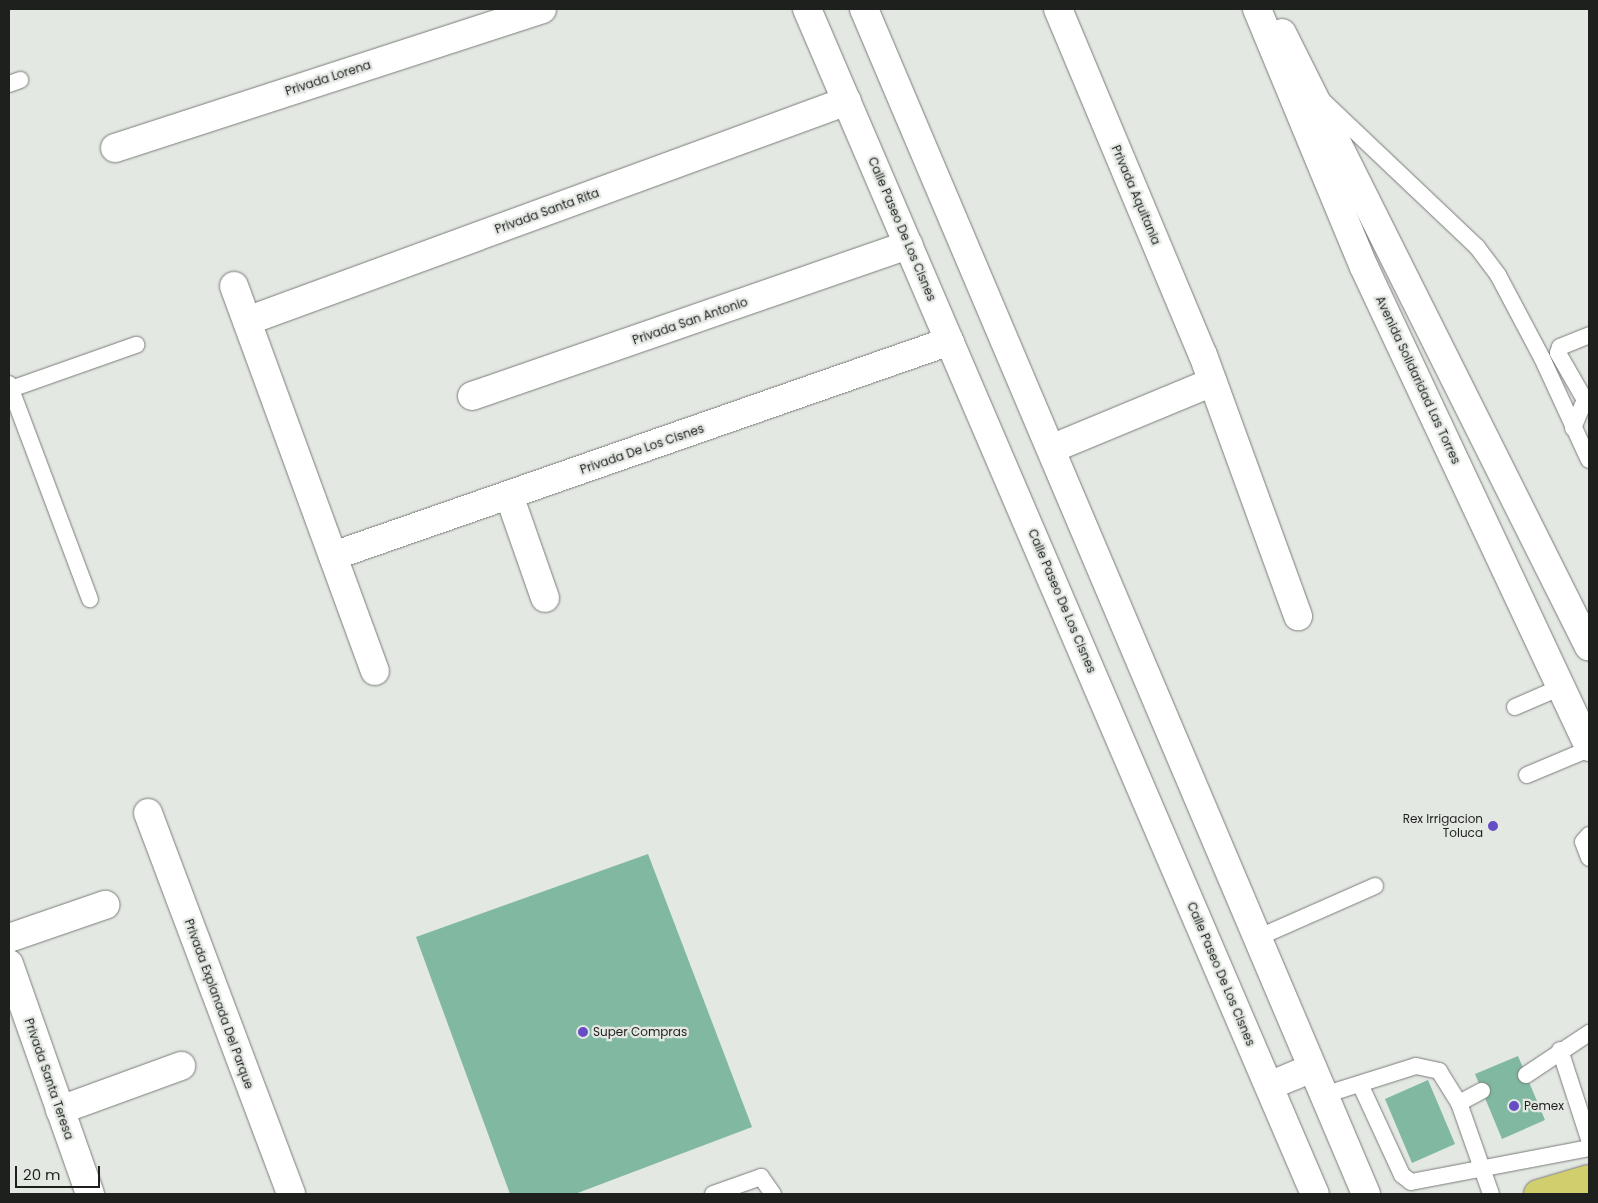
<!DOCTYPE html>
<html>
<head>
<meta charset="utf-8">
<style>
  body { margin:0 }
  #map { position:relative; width:1598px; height:1203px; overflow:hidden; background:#e4e8e3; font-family:Poppins,sans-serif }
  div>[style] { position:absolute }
  .building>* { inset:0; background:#80b8a2 }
  .roads { filter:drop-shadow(0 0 1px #797c78) drop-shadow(0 0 1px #797c78) }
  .lane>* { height:16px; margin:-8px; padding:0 8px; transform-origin:8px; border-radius:8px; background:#fff }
  .street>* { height:28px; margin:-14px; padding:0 14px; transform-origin:14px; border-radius:14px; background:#fff }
  .secondary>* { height:28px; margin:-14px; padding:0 14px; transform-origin:14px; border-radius:14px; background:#fff }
  .primary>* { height:28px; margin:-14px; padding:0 14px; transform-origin:14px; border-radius:14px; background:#d0ce6d }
  .dots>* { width:14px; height:14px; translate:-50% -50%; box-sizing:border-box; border:2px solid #e4e8e3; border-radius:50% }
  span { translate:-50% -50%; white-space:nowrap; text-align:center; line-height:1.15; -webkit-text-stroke:4.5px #e4e8e3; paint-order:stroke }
  .street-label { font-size:12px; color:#1e201e }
  .poi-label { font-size:12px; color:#1e201e }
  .right { translate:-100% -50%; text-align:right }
  .left { translate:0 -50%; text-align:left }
  .frame { position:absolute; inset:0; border:10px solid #1e201e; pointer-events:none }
  .scale { position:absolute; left:15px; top:1166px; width:85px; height:22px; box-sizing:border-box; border:2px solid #1e201e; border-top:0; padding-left:6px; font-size:15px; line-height:18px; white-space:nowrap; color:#1e201e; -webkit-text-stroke:4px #e4e8e3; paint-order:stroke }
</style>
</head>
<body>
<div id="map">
  <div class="building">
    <div style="clip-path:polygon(648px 854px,752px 1127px,575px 1194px,510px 1194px,416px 937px)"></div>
    <div style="clip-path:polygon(1518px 1056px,1545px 1120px,1502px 1139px,1475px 1074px)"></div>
    <div style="clip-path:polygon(1428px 1080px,1455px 1144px,1412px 1163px,1385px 1099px)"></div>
  </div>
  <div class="roads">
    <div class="lane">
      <div style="left:9px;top:84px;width:12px;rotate:-20deg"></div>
      <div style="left:1322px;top:100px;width:214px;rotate:43.5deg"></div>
      <div style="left:1477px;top:247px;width:35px;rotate:53deg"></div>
      <div style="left:1498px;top:275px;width:94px;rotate:62.1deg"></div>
      <div style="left:1542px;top:358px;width:112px;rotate:65.3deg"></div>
      <div style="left:9px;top:384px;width:230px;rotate:69.4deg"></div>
      <div style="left:11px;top:389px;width:133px;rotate:-19.4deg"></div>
      <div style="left:1573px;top:428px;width:30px;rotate:-67deg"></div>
      <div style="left:1585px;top:400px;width:54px;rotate:-119.9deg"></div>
      <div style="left:1558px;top:353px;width:6px;rotate:-72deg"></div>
      <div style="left:1560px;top:347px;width:31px;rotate:-22deg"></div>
      <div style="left:1515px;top:707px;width:50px;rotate:-23.5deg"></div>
      <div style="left:1527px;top:775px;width:67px;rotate:-22.8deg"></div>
      <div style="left:1589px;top:835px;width:9px;rotate:131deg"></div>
      <div style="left:1583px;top:842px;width:17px;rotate:69deg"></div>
      <div style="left:1257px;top:938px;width:129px;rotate:-23.8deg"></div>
      <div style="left:1560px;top:1050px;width:94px;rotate:72deg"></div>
      <div style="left:1526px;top:1075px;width:76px;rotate:-33.7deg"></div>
      <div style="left:1360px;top:1084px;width:100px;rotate:65.2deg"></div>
      <div style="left:1402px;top:1175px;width:11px;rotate:38deg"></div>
      <div style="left:1411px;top:1182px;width:181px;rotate:-10.8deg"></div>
      <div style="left:1324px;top:1095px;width:96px;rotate:-17.5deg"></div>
      <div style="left:1416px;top:1066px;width:24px;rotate:12deg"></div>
      <div style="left:1439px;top:1071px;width:38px;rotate:58deg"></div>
      <div style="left:1459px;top:1103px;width:96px;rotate:70.6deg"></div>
      <div style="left:1459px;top:1103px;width:26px;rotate:-28deg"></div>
      <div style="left:713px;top:1194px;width:51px;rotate:-19.5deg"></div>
      <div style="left:761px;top:1177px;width:21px;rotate:55deg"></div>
    </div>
    <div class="street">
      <div style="left:807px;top:9px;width:1289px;rotate:66.8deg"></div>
      <div style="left:864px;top:9px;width:1287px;rotate:67.04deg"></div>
      <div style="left:1058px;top:9px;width:375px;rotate:67.3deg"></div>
      <div style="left:1203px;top:355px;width:278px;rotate:70deg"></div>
      <div style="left:115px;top:148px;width:449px;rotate:-18deg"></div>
      <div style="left:234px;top:286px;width:410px;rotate:69.9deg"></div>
      <div style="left:247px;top:321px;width:639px;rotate:-20.14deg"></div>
      <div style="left:472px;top:396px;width:462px;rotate:-19.1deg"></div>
      <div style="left:1051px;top:449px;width:175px;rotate:-22.5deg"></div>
      <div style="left:509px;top:495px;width:109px;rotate:70.7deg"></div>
      <div style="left:333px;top:556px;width:653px;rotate:-19.21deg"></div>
      <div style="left:148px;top:813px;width:407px;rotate:69.4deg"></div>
      <div style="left:9px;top:938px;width:102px;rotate:-19deg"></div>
      <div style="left:9px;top:964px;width:244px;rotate:70.6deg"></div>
      <div style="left:1269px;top:1086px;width:47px;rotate:-22.7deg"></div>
      <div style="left:60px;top:1110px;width:129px;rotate:-20deg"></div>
    </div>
    <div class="secondary">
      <div style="left:1257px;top:9px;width:279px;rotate:67.5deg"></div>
      <div style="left:1364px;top:267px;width:530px;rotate:64.89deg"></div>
      <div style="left:1282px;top:33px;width:686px;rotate:63.43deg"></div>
    </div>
    <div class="primary">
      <div style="left:1538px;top:1194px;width:53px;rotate:-16.4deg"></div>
    </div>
  </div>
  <div class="dots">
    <div style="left:1493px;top:826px;background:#654dc6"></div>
    <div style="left:583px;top:1032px;background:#654dc6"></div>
    <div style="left:1514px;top:1106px;background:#654dc6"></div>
  </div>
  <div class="street-label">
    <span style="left:328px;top:78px;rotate:-18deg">Privada Lorena</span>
    <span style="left:1136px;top:195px;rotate:67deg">Privada Aquitania</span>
    <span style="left:547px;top:211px;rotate:-20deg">Privada Santa Rita</span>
    <span style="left:902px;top:229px;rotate:67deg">Calle Paseo De Los Cisnes</span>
    <span style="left:690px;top:321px;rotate:-19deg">Privada San Antonio</span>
    <span style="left:1418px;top:380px;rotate:65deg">Avenida Solidaridad Las Torres</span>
    <span style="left:642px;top:449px;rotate:-19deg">Privada De Los Cisnes</span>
    <span style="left:1062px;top:601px;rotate:67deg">Calle Paseo De Los Cisnes</span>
    <span style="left:1221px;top:974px;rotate:67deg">Calle Paseo De Los Cisnes</span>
    <span style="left:219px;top:1004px;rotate:70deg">Privada Explanada Del Parque</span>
    <span style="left:49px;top:1079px;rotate:71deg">Privada Santa Teresa</span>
  </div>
  <div class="poi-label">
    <span class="right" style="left:1483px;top:826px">Rex Irrigacion<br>Toluca</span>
    <span class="left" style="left:593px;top:1032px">Super Compras</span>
    <span class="left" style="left:1524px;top:1106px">Pemex</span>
  </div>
  <div class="frame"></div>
  <div class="scale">20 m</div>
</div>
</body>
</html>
